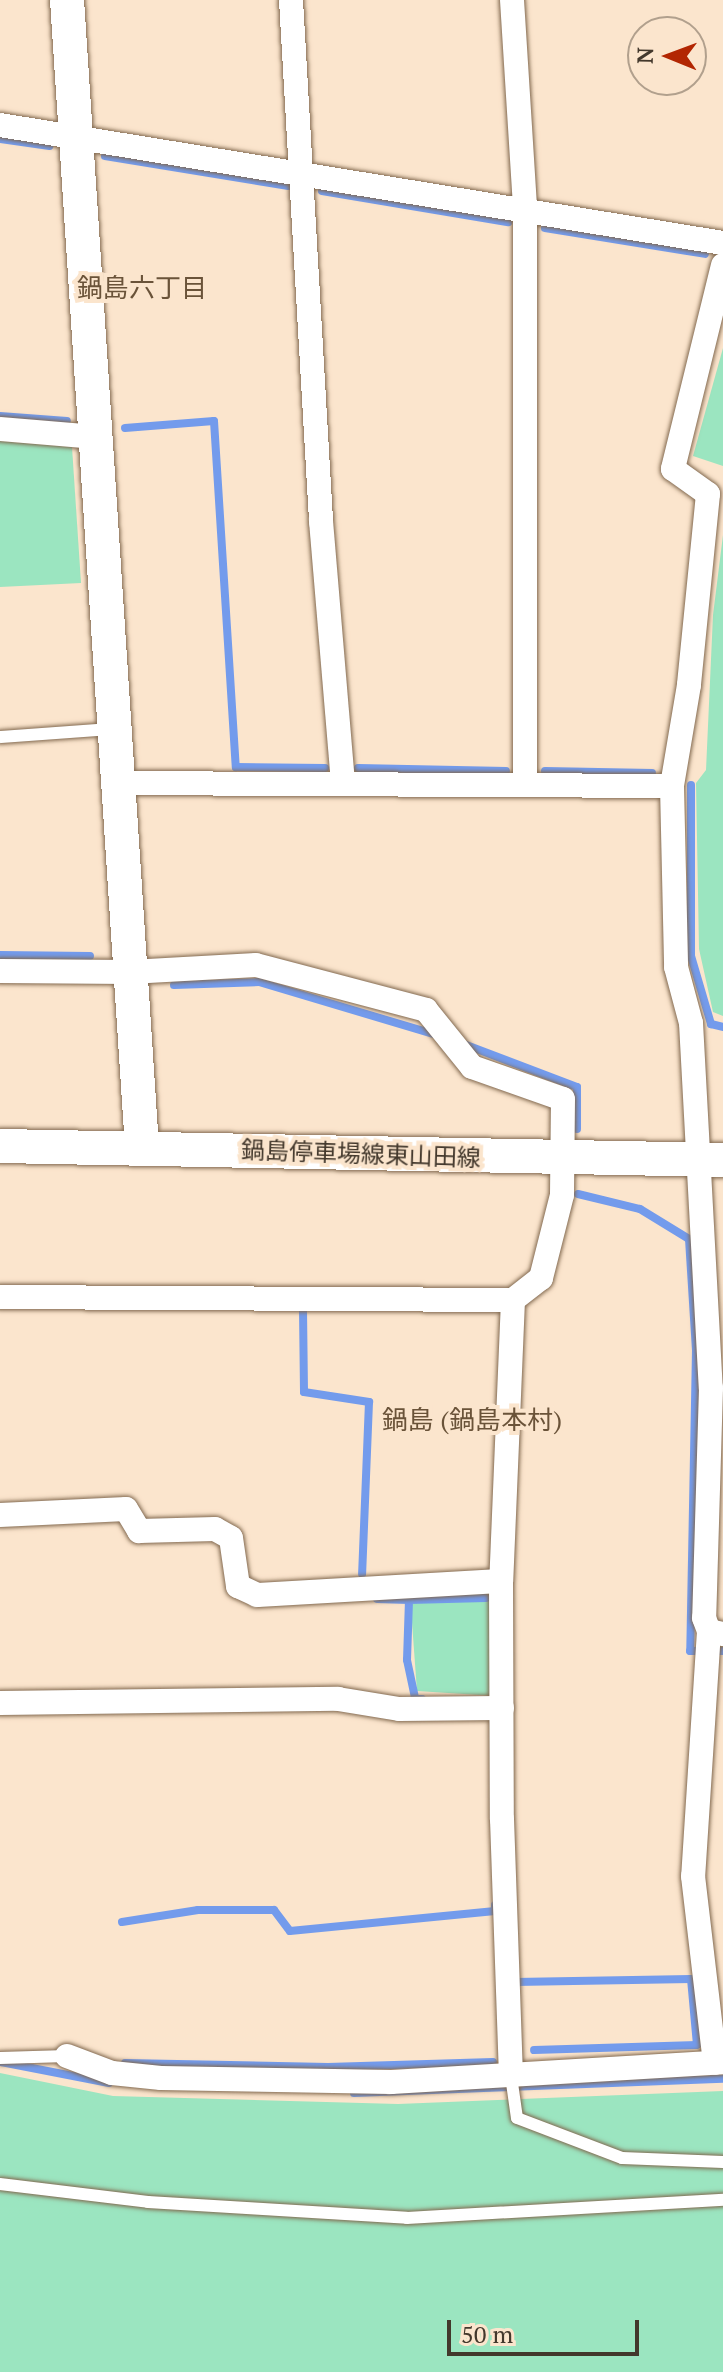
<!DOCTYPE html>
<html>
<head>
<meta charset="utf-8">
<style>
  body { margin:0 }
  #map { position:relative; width:723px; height:2372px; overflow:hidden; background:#fbe5cd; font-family:"PT Serif","Noto Sans JP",serif }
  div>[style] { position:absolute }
  .green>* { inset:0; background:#9be5c0 }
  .stream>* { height:8px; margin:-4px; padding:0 4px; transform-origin:4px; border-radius:4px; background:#739bec }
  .roads { filter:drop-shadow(0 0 2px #82694f) drop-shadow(0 0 2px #82694f) }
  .lane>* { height:12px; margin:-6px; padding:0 6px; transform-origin:6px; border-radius:6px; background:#fff }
  .street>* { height:24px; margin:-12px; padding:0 12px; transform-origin:12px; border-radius:12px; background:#fff }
  .secondary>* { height:34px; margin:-17px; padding:0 17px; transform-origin:17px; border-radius:17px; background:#fff }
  span { translate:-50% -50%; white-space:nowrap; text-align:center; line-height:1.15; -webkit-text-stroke:8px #fbe5cd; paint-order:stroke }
  .street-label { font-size:24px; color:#43382c }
  .neighbourhood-label { font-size:26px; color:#6a5339 }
  .north { position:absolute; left:627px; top:16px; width:80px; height:80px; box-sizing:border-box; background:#fbe5cd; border:2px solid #b1a08d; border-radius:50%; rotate:271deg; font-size:22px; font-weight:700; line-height:32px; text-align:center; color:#43382c }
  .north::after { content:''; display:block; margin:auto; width:28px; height:36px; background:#b22602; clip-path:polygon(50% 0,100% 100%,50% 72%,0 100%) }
  .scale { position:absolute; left:447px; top:2320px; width:192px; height:36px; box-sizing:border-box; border:4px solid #43382c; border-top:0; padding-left:10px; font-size:24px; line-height:28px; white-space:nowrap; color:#43382c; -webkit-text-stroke:6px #fbe5cd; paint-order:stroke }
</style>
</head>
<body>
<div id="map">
  <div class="green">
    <div style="clip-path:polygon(723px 348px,723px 466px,693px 456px)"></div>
    <div style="clip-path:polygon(0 441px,72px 447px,81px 583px,0 587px)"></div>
    <div style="clip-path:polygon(723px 535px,723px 1016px,713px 1012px,699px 949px,696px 783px,706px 770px,713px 615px)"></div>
    <div style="clip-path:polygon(494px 1591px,495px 1696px,417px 1691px,410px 1595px)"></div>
    <div style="clip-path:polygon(0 2073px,113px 2096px,398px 2104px,723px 2091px,723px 2372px,0 2372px)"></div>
  </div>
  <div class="stream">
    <div style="left:0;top:139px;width:50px;rotate:8deg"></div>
    <div style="left:105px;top:156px;width:186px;rotate:9.3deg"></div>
    <div style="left:322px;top:191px;width:189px;rotate:9.5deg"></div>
    <div style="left:545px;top:228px;width:162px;rotate:9.2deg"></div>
    <div style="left:0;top:416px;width:67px;rotate:4.3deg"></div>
    <div style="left:125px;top:428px;width:89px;rotate:-4.5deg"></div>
    <div style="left:214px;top:421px;width:347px;rotate:86.4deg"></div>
    <div style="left:236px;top:767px;width:89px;rotate:0.6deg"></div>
    <div style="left:358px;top:768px;width:148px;rotate:1.2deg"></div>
    <div style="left:545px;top:771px;width:107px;rotate:1.1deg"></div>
    <div style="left:691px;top:785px;width:171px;rotate:90deg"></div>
    <div style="left:691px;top:956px;width:71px;rotate:73.6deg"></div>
    <div style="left:711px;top:1024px;width:12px;rotate:14deg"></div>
    <div style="left:0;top:955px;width:90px;rotate:0.6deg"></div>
    <div style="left:174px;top:985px;width:85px;rotate:-2deg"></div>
    <div style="left:259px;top:982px;width:186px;rotate:16.6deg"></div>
    <div style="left:461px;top:1043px;width:124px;rotate:20.8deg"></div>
    <div style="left:577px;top:1087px;width:42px;rotate:90deg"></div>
    <div style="left:578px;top:1194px;width:64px;rotate:13.6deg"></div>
    <div style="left:640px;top:1209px;width:57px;rotate:31.5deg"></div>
    <div style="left:689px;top:1239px;width:112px;rotate:86.4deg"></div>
    <div style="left:696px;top:1351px;width:300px;rotate:91.1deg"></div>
    <div style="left:690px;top:1651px;width:33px"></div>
    <div style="left:303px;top:1310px;width:82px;rotate:89.3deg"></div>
    <div style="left:304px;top:1392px;width:66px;rotate:8.7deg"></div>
    <div style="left:369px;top:1402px;width:172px;rotate:92.3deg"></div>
    <div style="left:377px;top:1599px;width:32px;rotate:2deg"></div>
    <div style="left:409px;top:1600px;width:60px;rotate:91.9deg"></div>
    <div style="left:407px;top:1660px;width:40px;rotate:78deg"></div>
    <div style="left:415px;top:1699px;width:7px"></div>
    <div style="left:409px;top:1600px;width:77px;rotate:-1.5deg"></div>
    <div style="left:122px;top:1922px;width:77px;rotate:-9deg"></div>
    <div style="left:198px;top:1910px;width:76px"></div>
    <div style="left:274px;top:1910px;width:26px;rotate:53deg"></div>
    <div style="left:290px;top:1931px;width:206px;rotate:-5.6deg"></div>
    <div style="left:495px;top:1911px;width:6px;rotate:-90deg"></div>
    <div style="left:515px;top:1977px;width:5px;rotate:90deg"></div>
    <div style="left:515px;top:1982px;width:176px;rotate:-1deg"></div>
    <div style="left:691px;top:1979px;width:66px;rotate:84.8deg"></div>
    <div style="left:697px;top:2045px;width:163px;rotate:178.2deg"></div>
    <div style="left:1px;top:2062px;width:110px;rotate:11deg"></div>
    <div style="left:125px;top:2063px;width:203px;rotate:1.1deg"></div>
    <div style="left:328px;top:2067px;width:165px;rotate:-1.7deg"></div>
    <div style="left:354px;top:2093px;width:369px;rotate:-2.2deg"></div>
  </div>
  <div class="roads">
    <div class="lane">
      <div style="left:0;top:737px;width:112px;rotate:-4.1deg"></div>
      <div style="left:0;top:2058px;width:67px;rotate:-1.7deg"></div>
      <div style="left:511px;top:2076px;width:42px;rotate:81.9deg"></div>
      <div style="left:517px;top:2118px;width:112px;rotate:20.9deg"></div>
      <div style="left:622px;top:2158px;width:101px;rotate:2.3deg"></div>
      <div style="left:0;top:2184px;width:149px;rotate:6.9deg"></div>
      <div style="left:148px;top:2202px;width:259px;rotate:3.5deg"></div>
      <div style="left:407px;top:2218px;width:317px;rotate:-3.3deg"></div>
    </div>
    <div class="street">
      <div style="left:291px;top:0;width:522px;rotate:86.7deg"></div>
      <div style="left:321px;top:521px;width:262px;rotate:85.2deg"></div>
      <div style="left:512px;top:0;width:208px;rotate:86.4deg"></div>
      <div style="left:525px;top:208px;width:577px;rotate:90deg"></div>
      <div style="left:0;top:125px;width:733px;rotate:9.27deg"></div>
      <div style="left:723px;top:265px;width:210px;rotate:103.8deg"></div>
      <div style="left:673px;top:469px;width:43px;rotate:35.5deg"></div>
      <div style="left:708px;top:494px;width:192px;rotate:95.7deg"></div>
      <div style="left:689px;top:685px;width:102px;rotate:99.6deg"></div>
      <div style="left:672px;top:786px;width:181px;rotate:88.7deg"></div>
      <div style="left:676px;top:967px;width:58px;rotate:75deg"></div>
      <div style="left:691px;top:1023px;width:366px;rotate:86.9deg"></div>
      <div style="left:711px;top:1388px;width:230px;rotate:91.7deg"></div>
      <div style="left:704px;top:1618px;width:14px;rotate:69deg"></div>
      <div style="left:709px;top:1631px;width:14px;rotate:12deg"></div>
      <div style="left:0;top:429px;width:96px;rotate:4.8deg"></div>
      <div style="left:118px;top:783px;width:554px;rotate:0.31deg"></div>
      <div style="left:0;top:971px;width:130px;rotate:0.4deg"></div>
      <div style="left:130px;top:972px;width:126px;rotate:-3.2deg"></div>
      <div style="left:256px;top:965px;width:176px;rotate:14.8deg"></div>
      <div style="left:426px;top:1010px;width:73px;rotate:51.1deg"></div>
      <div style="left:472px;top:1067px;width:96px;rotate:19.4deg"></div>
      <div style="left:563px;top:1099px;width:96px;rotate:90.6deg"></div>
      <div style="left:562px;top:1195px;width:86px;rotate:104.2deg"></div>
      <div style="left:541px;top:1278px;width:36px;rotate:142deg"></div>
      <div style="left:513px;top:1300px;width:281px;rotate:92.4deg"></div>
      <div style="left:501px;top:1581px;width:238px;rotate:89.8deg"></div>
      <div style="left:502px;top:1819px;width:257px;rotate:88deg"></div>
      <div style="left:0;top:1297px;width:513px;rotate:0.34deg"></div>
      <div style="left:0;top:1515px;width:126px;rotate:-2.7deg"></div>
      <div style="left:126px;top:1509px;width:26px;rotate:59deg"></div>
      <div style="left:139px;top:1531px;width:76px;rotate:-1.5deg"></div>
      <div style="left:215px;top:1529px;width:18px;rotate:29deg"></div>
      <div style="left:231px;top:1538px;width:49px;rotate:81.7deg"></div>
      <div style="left:238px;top:1586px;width:21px;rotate:25deg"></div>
      <div style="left:257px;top:1595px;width:244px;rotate:-3.3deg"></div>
      <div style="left:709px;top:1631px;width:246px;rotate:93.7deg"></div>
      <div style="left:693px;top:1876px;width:188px;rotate:83.3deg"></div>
      <div style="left:0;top:1703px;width:338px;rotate:-0.7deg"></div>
      <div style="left:338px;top:1699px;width:62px;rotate:9.3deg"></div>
      <div style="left:399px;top:1709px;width:103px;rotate:-0.6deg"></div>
      <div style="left:67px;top:2056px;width:48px;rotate:20.7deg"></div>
      <div style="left:112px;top:2073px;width:49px;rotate:5.8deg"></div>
      <div style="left:161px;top:2078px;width:230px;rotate:1deg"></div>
      <div style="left:391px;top:2082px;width:333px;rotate:-3.4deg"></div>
    </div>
    <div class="secondary">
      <div style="left:67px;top:0;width:1149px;rotate:86.26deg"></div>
      <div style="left:0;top:1146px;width:723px;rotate:1.11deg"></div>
    </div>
  </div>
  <div class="street-label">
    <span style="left:361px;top:1154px;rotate:2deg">鍋島停車場線東山田線</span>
  </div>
  <div class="neighbourhood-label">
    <span style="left:142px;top:288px">鍋島六丁目</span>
    <span style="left:472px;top:1420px">鍋島 (鍋島本村)</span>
  </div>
  <div class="north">N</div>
  <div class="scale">50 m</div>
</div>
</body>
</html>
